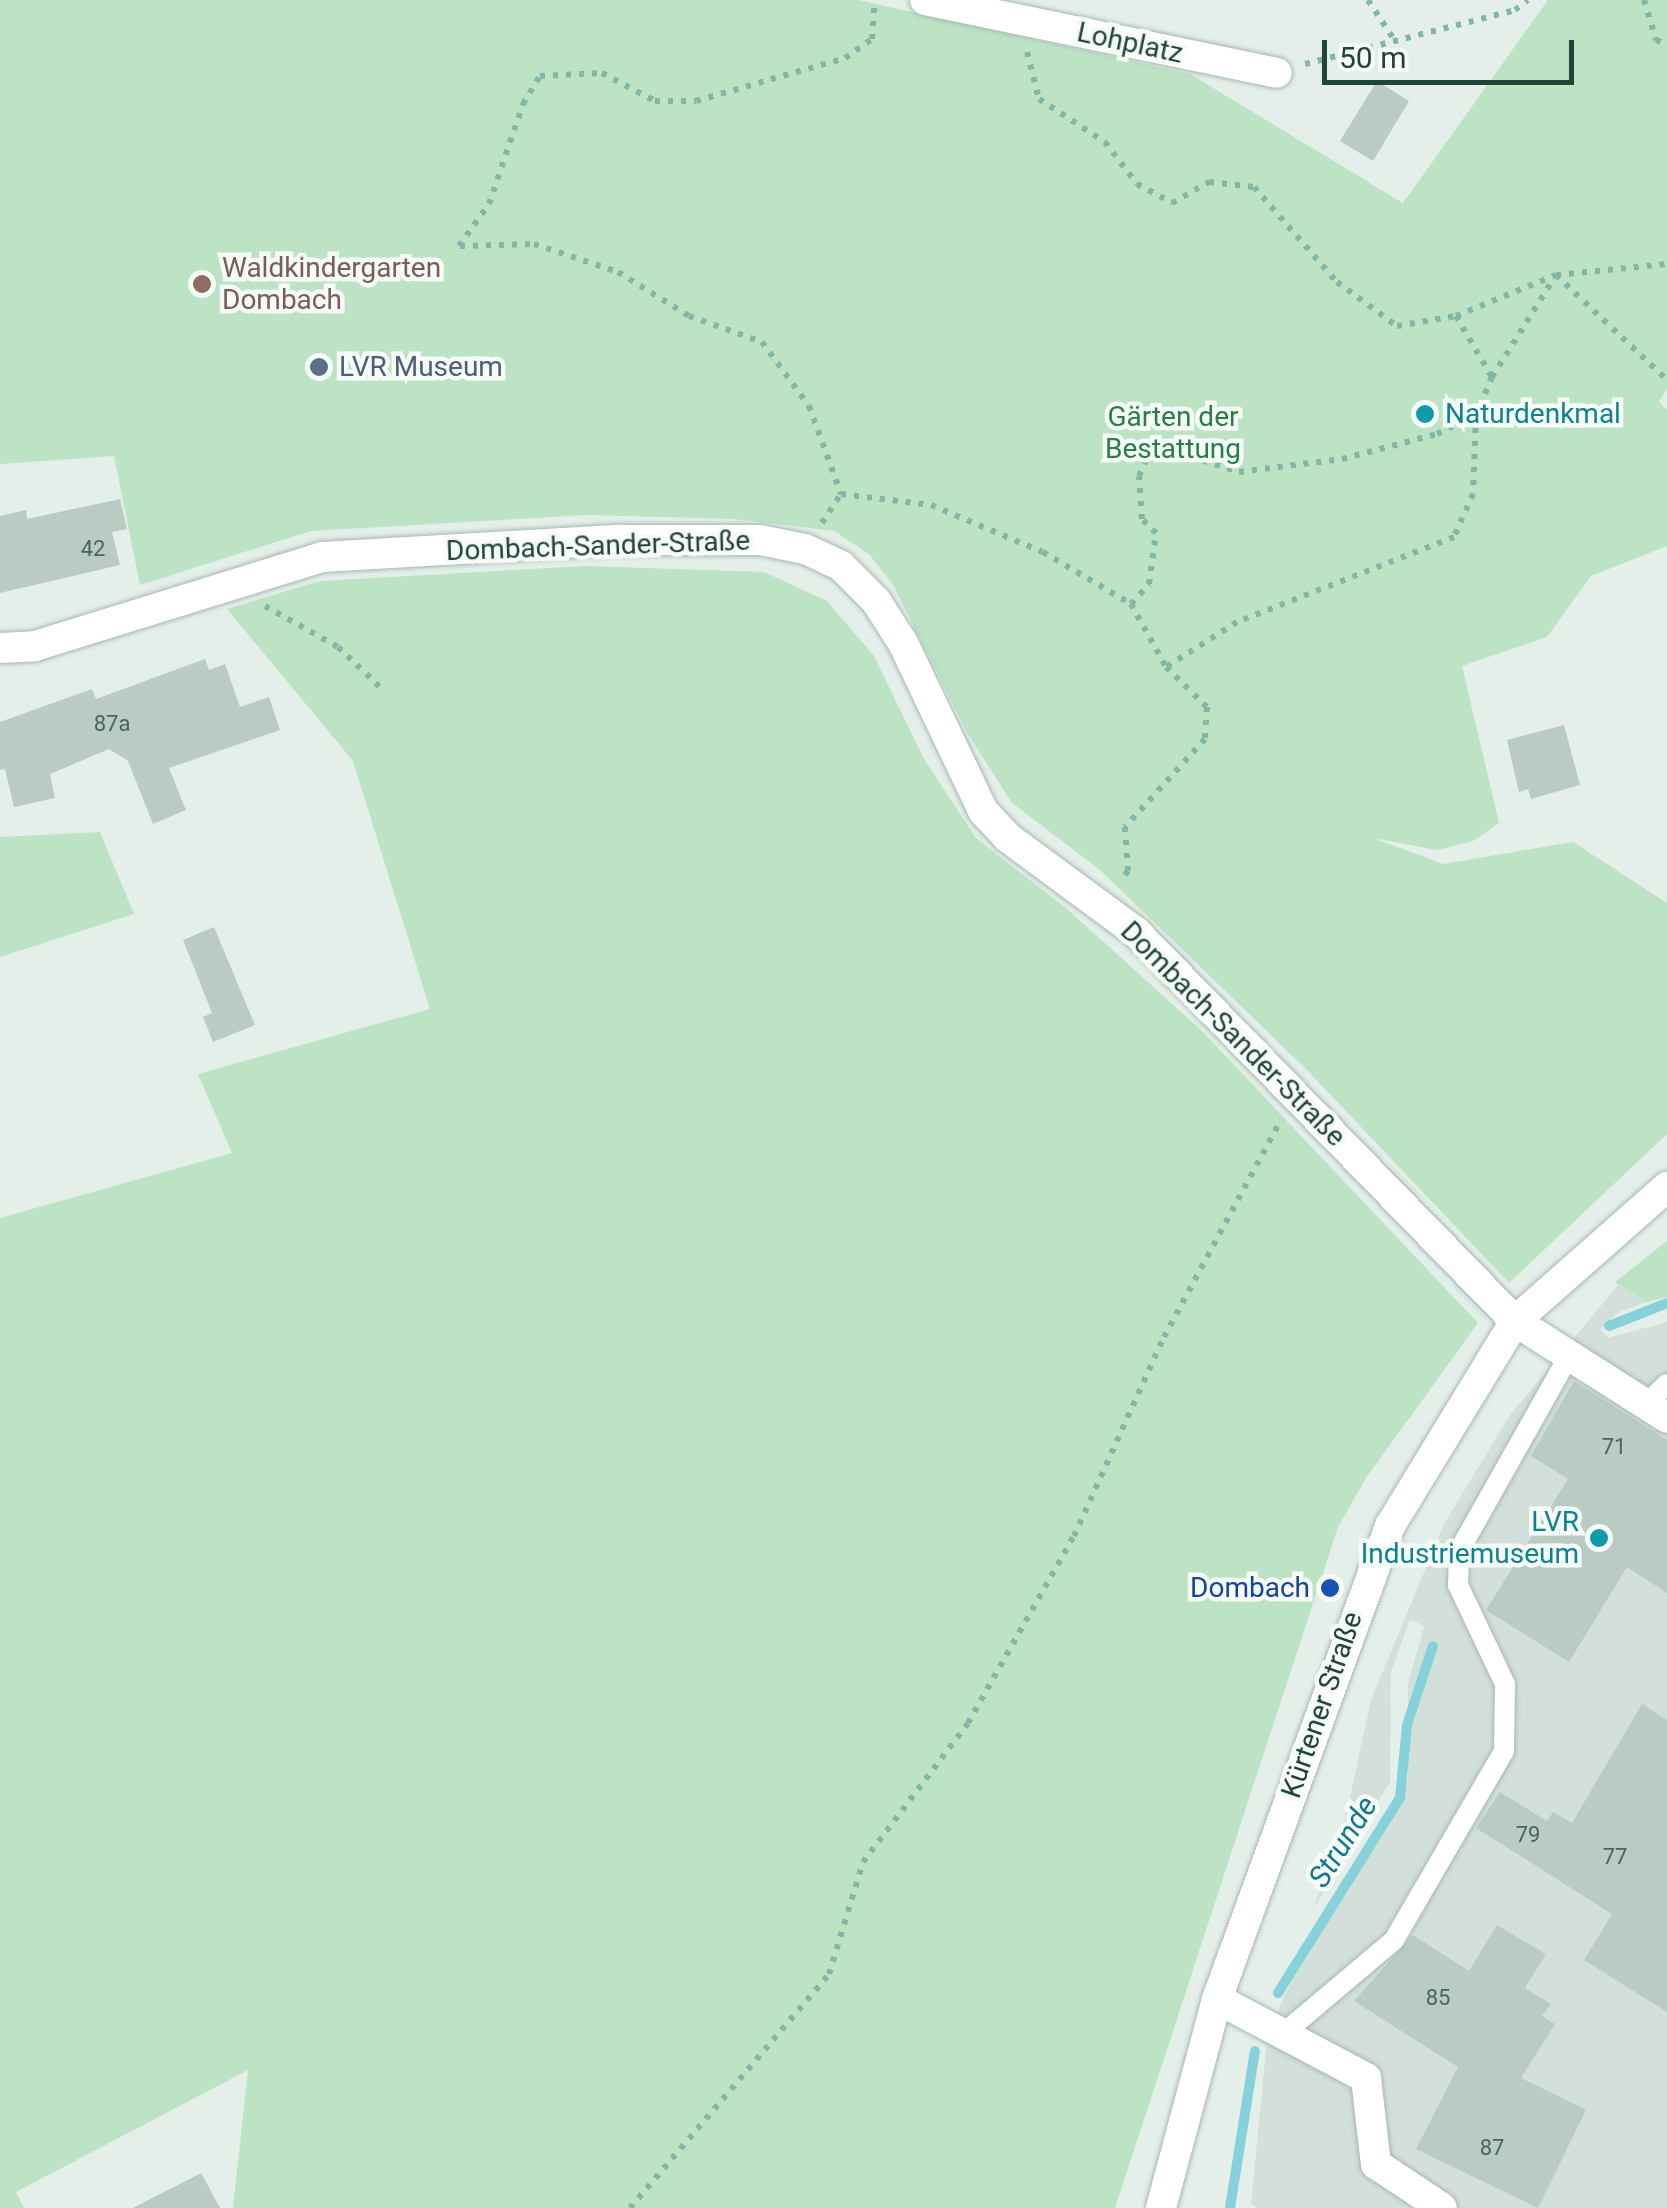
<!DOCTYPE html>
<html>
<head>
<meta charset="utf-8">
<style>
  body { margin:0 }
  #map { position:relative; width:1667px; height:2208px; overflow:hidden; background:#e4efea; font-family:Roboto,sans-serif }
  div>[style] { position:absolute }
  .built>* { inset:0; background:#d2e0d9 }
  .green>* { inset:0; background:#bbe3c4 }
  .stream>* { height:10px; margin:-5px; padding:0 5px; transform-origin:5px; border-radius:5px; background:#87d1da }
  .building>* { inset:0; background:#b9cbc3 }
  .path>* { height:6px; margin-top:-3px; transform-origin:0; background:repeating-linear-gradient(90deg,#81b7a4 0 5px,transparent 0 13px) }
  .roads { filter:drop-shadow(0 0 2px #a6b8b1) drop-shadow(0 0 2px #a6b8b1) }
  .lane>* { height:20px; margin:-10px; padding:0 10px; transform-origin:10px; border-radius:10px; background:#fff }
  .street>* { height:30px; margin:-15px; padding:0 15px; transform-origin:15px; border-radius:15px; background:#fff }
  .secondary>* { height:30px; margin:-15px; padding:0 15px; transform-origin:15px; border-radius:15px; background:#fff }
  .dots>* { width:28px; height:28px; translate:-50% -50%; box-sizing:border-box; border:5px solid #f6fbf8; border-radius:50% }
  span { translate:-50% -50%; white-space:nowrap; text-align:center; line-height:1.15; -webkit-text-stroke:9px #f6fbf8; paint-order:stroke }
  .number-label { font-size:22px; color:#47665c }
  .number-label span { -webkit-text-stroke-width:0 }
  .street-label { font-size:28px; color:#214439 }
  .education-label { font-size:28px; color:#785e54 }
  .left { translate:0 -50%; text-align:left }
  .service-label { font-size:28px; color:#4e5e75 }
  .culture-label { font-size:28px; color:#0d838f }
  .right { translate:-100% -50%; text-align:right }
  .park-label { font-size:28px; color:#268045 }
  .transit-label { font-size:28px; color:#164399 }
  .water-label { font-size:30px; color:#137988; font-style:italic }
  .scale { position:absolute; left:1322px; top:40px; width:252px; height:45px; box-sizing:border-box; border:5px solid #214439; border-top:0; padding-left:12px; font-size:30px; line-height:35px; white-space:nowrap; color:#214439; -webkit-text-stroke:8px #f6fbf8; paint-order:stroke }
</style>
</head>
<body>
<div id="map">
  <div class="built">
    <div style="clip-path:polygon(1619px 1284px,1647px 1302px,1619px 1312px,1600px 1329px,1608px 1338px,1667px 1322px,1667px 2208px,1258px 2208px,1251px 2204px,1267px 2040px,1285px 1994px,1408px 1780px,1408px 1684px,1424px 1626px,1410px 1619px,1391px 1672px,1390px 1782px,1312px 1911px,1344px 1824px,1371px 1700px,1444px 1524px,1510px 1415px)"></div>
  </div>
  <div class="green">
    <div style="clip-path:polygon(0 0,858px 0,1190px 74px,1403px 203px,1548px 0,1667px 0,1667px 388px,1659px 402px,1667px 410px,1667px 546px,1591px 576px,1547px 637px,1462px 666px,1499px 823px,1473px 841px,1437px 850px,1373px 838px,1443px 864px,1573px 842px,1667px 903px,1667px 1134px,1509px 1283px,1306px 1069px,1099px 869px,1012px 803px,968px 734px,893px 585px,869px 554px,834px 531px,735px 519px,586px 515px,311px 531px,140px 585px,114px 456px,0 464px)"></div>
    <div style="clip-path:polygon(585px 566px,764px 572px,827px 601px,874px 656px,924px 759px,976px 838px,1067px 909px,1201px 1030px,1478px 1323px,1366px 1478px,1338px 1527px,1115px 2208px,233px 2208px,248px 2070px,16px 2192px,24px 2208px,0 2208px,0 1218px,232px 1153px,198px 1074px,430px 1009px,353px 761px,227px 609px,320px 581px)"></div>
    <div style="clip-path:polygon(100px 832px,134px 914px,0 957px,0 837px)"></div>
    <div style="clip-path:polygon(1667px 1241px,1667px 1297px,1647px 1302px,1615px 1282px)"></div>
  </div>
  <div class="stream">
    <div style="left:1609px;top:1326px;width:62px;rotate:-21.6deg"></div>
    <div style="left:1278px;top:1993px;width:230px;rotate:-58deg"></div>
    <div style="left:1400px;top:1798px;width:73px;rotate:-84.5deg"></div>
    <div style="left:1407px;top:1725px;width:83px;rotate:-71.8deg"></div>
    <div style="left:1230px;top:2208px;width:159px;rotate:-81deg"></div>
  </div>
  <div class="building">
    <div style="clip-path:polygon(1377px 81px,1409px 101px,1373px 161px,1340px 141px)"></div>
    <div style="clip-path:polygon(120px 499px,127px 529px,112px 532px,120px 565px,0 593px,0 516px,26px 510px,27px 519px)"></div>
    <div style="clip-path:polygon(205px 659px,209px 670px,225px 664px,240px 707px,269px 697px,280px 730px,169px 768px,186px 810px,153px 824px,128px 761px,109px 749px,50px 774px,55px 798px,14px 807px,5px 769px,0 770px,0 722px,92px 689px,96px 699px)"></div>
    <div style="clip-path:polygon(1564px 725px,1580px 785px,1531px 799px,1528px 789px,1519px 792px,1507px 740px)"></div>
    <div style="clip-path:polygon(214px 927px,255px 1025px,213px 1042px,203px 1017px,212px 1013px,183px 940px)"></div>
    <div style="clip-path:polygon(1574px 1381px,1667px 1440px,1667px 1593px,1627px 1567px,1569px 1662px,1486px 1610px,1568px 1479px,1531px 1456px)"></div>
    <div style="clip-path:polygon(1642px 1704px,1667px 1720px,1667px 2012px,1584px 1960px,1612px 1914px,1476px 1828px,1500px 1792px,1547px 1821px,1553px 1812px,1572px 1823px)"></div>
    <div style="clip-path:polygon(1497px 1925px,1546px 1954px,1525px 1988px,1551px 2004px,1542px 2016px,1555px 2024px,1521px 2078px,1586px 2110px,1538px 2208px,1416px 2149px,1458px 2067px,1354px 2001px,1413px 1935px,1469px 1971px)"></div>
    <div style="clip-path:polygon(201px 2173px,220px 2208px,133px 2208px)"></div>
  </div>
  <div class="path">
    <div style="left:1368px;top:0;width:49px;rotate:56.6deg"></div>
    <div style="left:1644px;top:0;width:42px;rotate:73.3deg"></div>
    <div style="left:1656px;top:40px;width:12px;rotate:20deg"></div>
    <div style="left:1027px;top:52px;width:49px;rotate:75.7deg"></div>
    <div style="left:1039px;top:99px;width:79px;rotate:33.1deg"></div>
    <div style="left:1105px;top:142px;width:53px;rotate:52.7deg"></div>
    <div style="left:1137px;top:184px;width:40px;rotate:28deg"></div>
    <div style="left:1172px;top:203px;width:43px;rotate:-29.6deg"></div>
    <div style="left:1209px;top:182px;width:45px;rotate:6.3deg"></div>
    <div style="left:1254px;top:187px;width:126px;rotate:48.9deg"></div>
    <div style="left:1337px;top:282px;width:74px;rotate:36.3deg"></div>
    <div style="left:1397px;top:326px;width:60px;rotate:-9.6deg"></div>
    <div style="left:1456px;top:316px;width:71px;rotate:59.5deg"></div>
    <div style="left:1492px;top:377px;width:41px;rotate:112.8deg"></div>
    <div style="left:1476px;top:415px;width:79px;rotate:92.2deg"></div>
    <div style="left:1473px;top:494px;width:47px;rotate:113.8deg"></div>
    <div style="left:1454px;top:537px;width:233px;rotate:158.6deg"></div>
    <div style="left:1237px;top:622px;width:84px;rotate:147.6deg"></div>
    <div style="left:1305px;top:64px;width:217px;rotate:-14.4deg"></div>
    <div style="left:1515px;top:10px;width:16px;rotate:-38deg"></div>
    <div style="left:459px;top:246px;width:52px;rotate:-54.5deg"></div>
    <div style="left:489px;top:204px;width:106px;rotate:-71.2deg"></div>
    <div style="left:523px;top:104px;width:33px;rotate:-59deg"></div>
    <div style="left:540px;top:76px;width:62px;rotate:-2.8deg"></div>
    <div style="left:602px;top:73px;width:60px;rotate:27.8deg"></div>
    <div style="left:655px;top:101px;width:41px"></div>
    <div style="left:696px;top:101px;width:155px;rotate:-16.1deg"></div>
    <div style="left:845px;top:58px;width:33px;rotate:-35deg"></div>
    <div style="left:872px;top:39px;width:39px;rotate:-86deg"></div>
    <div style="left:460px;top:246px;width:74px;rotate:-1.5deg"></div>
    <div style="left:534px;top:244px;width:89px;rotate:18.4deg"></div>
    <div style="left:618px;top:272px;width:84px;rotate:31.8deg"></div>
    <div style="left:689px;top:316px;width:77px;rotate:19.6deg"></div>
    <div style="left:762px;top:342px;width:79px;rotate:53.7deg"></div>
    <div style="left:809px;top:406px;width:94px;rotate:70deg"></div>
    <div style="left:1456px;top:316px;width:108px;rotate:-22.3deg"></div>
    <div style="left:1556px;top:275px;width:112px;rotate:-5.7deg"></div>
    <div style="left:1492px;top:377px;width:120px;rotate:-57.9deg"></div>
    <div style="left:1556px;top:275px;width:153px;rotate:43.4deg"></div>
    <div style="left:822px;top:523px;width:35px;rotate:-57deg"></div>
    <div style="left:841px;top:494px;width:91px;rotate:7deg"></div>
    <div style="left:931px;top:505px;width:121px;rotate:22.8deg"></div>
    <div style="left:1043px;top:552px;width:102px;rotate:30.6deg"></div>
    <div style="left:1131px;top:604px;width:72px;rotate:60.9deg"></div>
    <div style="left:1166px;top:667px;width:57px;rotate:44.3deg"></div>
    <div style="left:1207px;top:707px;width:32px;rotate:94deg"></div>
    <div style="left:1205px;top:739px;width:119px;rotate:132.3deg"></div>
    <div style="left:1125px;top:827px;width:44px;rotate:86.1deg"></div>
    <div style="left:1128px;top:871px;width:13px;rotate:129deg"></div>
    <div style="left:1131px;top:604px;width:27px;rotate:-48deg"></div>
    <div style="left:1149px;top:584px;width:51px;rotate:-82.2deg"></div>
    <div style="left:1156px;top:533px;width:20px;rotate:-135deg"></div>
    <div style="left:1142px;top:519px;width:43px;rotate:-94deg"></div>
    <div style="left:1139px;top:476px;width:34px;rotate:-66deg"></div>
    <div style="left:1153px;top:445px;width:90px;rotate:17.4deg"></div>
    <div style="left:1239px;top:472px;width:104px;rotate:-7.2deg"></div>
    <div style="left:1342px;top:459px;width:98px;rotate:-14.7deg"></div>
    <div style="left:1437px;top:434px;width:43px;rotate:-26deg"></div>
    <div style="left:265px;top:606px;width:84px;rotate:29.3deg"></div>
    <div style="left:338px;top:647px;width:62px;rotate:43.7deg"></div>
    <div style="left:630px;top:2208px;width:307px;rotate:-49.6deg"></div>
    <div style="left:829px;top:1974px;width:117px;rotate:-73.1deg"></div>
    <div style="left:863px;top:1862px;width:174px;rotate:-52.9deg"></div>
    <div style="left:968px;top:1723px;width:215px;rotate:-60.5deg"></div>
    <div style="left:1074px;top:1536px;width:218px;rotate:-65.7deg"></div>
    <div style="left:1164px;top:1337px;width:247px;rotate:-61.7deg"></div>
  </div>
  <div class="roads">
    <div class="lane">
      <div style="left:1645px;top:1405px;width:30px;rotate:-44deg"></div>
      <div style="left:1284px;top:2033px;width:144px;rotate:-40.2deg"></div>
      <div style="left:1394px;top:1940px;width:219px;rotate:-59.8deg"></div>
      <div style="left:1504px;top:1751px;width:67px;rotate:-89.1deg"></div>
      <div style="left:1505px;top:1684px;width:110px;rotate:-115.4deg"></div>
      <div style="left:1458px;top:1585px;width:34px;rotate:-88deg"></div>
      <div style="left:1459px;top:1551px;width:220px;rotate:-60.6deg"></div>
    </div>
    <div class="street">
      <div style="left:925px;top:0;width:359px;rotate:11.7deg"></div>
      <div style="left:1515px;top:1321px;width:180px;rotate:32.5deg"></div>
      <div style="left:1217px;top:1999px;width:169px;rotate:27.9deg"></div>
      <div style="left:1366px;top:2078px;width:87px;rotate:83.4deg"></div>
      <div style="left:1376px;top:2164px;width:79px;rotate:33.7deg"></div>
    </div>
    <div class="secondary">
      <div style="left:0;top:648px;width:35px;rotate:-3deg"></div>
      <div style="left:35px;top:646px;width:300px;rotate:-17.2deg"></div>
      <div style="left:322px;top:557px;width:298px;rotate:-3.3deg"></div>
      <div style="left:620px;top:540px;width:140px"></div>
      <div style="left:760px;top:540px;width:46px;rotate:11.3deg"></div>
      <div style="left:805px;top:549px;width:40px;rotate:25deg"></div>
      <div style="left:841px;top:566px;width:49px;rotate:45deg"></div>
      <div style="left:876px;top:601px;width:50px;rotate:57.3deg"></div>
      <div style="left:903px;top:643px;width:186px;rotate:64.5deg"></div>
      <div style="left:983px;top:811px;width:35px;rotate:47deg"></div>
      <div style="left:1007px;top:837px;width:160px;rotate:36.4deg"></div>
      <div style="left:1136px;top:932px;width:543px;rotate:45.75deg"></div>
      <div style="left:1161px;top:2208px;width:216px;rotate:-75deg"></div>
      <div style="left:1217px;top:1999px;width:504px;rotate:-69.91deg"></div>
      <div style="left:1390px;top:1526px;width:240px;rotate:-58.6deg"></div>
      <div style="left:1515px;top:1321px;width:203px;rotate:-41.4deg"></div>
    </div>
  </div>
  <div class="dots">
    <div style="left:202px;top:284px;background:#8d6e63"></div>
    <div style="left:319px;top:367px;background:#5c6f8a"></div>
    <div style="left:1425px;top:414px;background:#0f9aa8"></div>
    <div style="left:1599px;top:1538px;background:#0f9aa8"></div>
    <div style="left:1330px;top:1588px;background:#1a4fb4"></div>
  </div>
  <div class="number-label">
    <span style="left:93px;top:549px">42</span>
    <span style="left:112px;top:724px">87a</span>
    <span style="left:1614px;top:1447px">71</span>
    <span style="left:1528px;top:1835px">79</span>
    <span style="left:1615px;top:1857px">77</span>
    <span style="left:1438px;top:1998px">85</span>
    <span style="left:1492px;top:2148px">87</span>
  </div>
  <div class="street-label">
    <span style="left:1130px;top:43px;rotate:12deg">Lohplatz</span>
    <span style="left:598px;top:546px;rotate:-2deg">Dombach-Sander-Straße</span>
    <span style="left:1233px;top:1034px;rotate:45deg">Dombach-Sander-Straße</span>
    <span style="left:1322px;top:1705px;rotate:-71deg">Kürtener Straße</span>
  </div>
  <div class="education-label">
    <span class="left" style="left:222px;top:284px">Waldkindergarten<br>Dombach</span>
  </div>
  <div class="service-label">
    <span class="left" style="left:339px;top:367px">LVR Museum</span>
  </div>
  <div class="culture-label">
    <span class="left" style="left:1445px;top:414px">Naturdenkmal</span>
    <span class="right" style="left:1579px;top:1538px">LVR<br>Industriemuseum</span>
  </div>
  <div class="park-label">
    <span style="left:1173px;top:433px">Gärten der<br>Bestattung</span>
  </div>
  <div class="transit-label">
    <span class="right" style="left:1310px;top:1588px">Dombach</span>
  </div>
  <div class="water-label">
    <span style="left:1343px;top:1842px;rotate:-58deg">Strunde</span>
  </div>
  <div class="scale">50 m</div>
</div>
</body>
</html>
